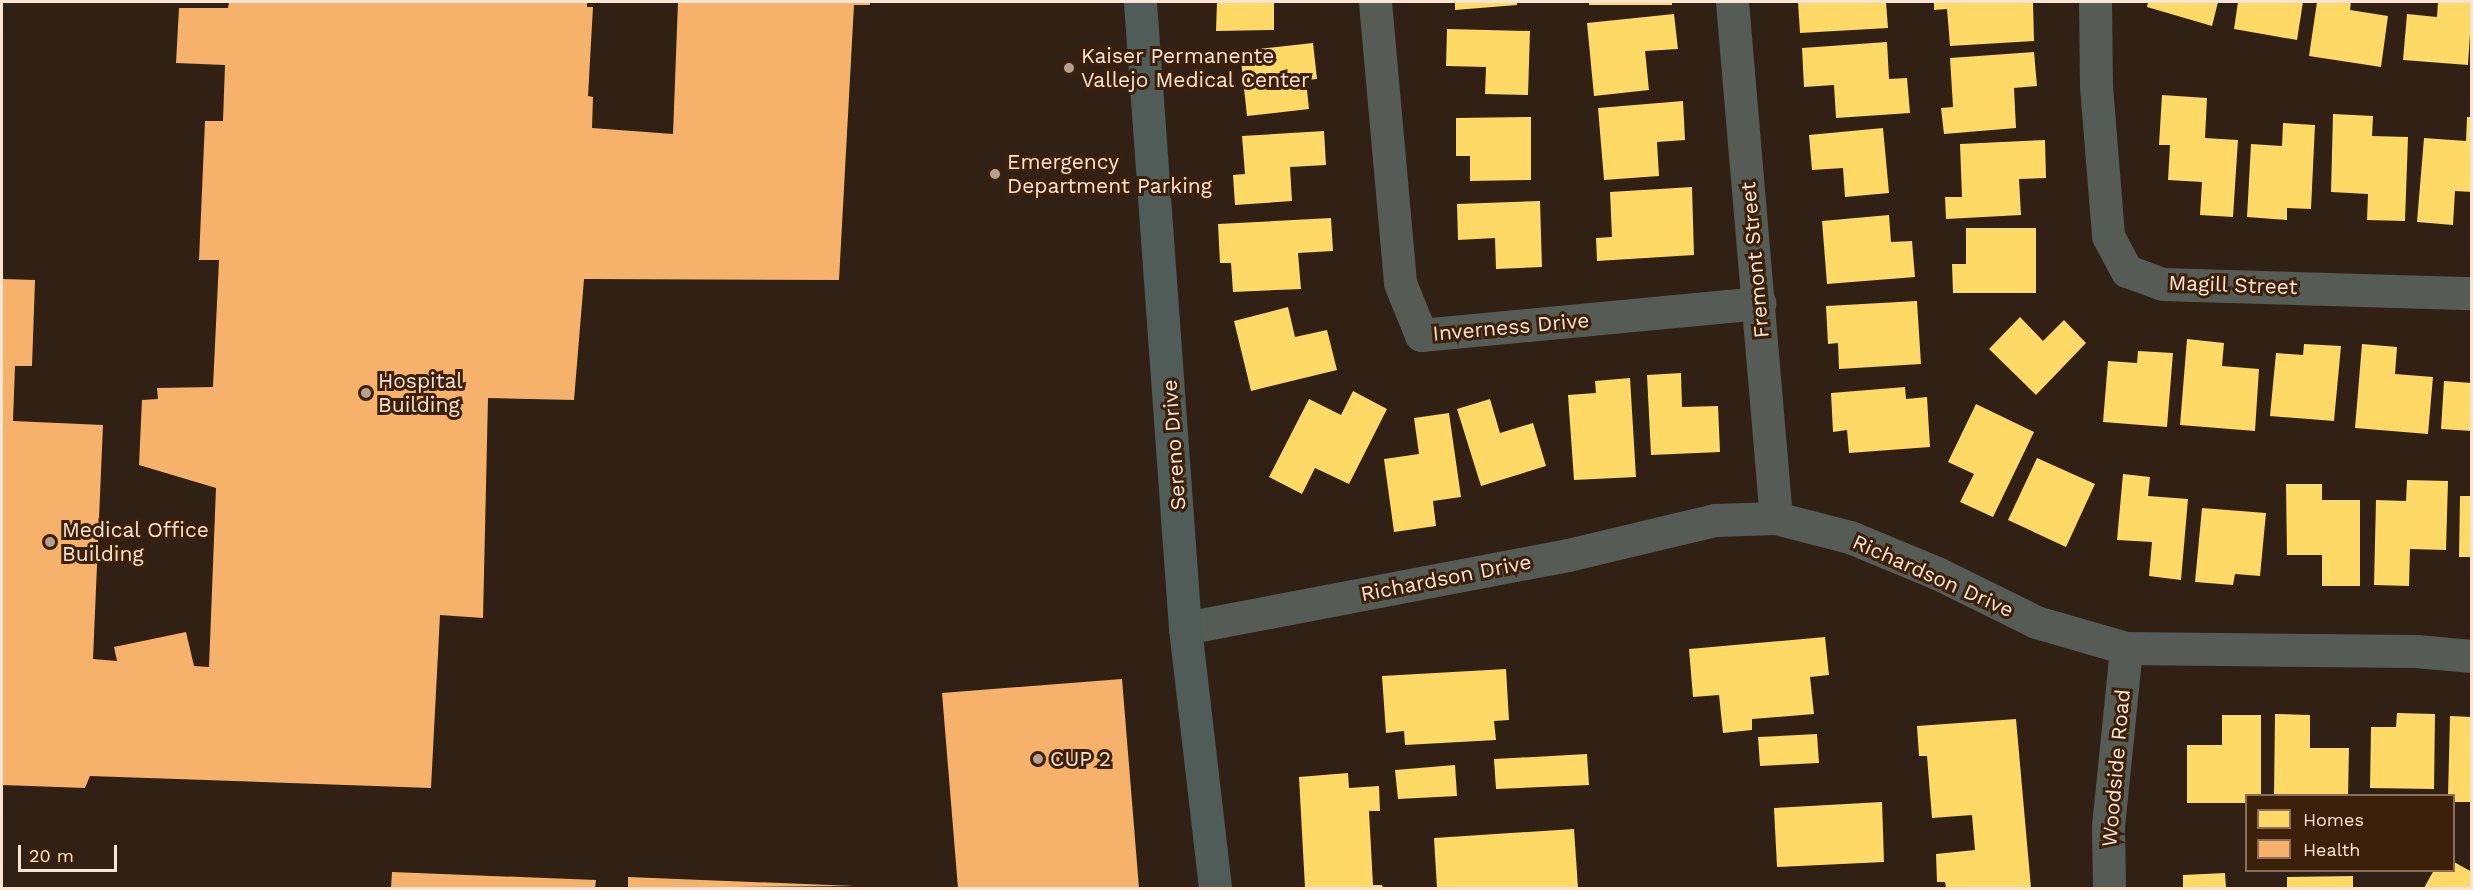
<!DOCTYPE html>
<html>
<head>
<meta charset="utf-8">
<style>
  body { margin:0 }
  #map { position:relative; width:2473px; height:890px; overflow:hidden; background:#312115; font-family:"Work Sans",sans-serif }
  div>[style] { position:absolute }
  .homes>* { inset:0; background:#ffd966 }
  .health>* { inset:0; background:#f6b26b }
  .street>* { height:33px; margin:-16.5px; padding:0 16.5px; transform-origin:16.5px; border-radius:16.5px; background:#555c56 }
  .secondary>* { height:33px; margin:-16.5px; padding:0 16.5px; transform-origin:16.5px; border-radius:16.5px; background:#4f5c57 }
  .dots>* { width:16px; height:16px; translate:-50% -50%; box-sizing:border-box; border:3px solid #3c200a; border-radius:50% }
  span { translate:-50% -50%; white-space:nowrap; text-align:center; line-height:1.15; -webkit-text-stroke:6px #3c200a; paint-order:stroke }
  .poi-label { font-size:21px; color:#fde4d3 }
  .left { translate:0 -50%; text-align:left }
  .street-label { font-size:21px; color:#fde4d3 }
  .frame { position:absolute; inset:0; border:3px solid #fde4d3; pointer-events:none }
  .legend { position:absolute; left:2245px; top:794px; width:210px; height:78px; box-sizing:border-box; background:#3c200a; border:2px solid #896e5a; margin:0; padding:8px 10px; list-style:none; font-size:18px; color:#fde4d3 }
  .legend li { display:flex; align-items:center; gap:12px; height:30px }
  .legend b { width:30px; border:2px solid #896e5a }
  .scale { position:absolute; left:18px; top:845px; width:99px; height:27px; box-sizing:border-box; border:3px solid #fde4d3; border-top:0; padding-left:8px; font-size:18px; line-height:21px; white-space:nowrap; color:#fde4d3; -webkit-text-stroke:4px #3c200a; paint-order:stroke }
</style>
</head>
<body>
<div id="map">
  <div class="homes">
    <div style="clip-path:polygon(1217px 2px,1274px 2px,1274px 30px,1216px 31px)"></div>
    <div style="clip-path:polygon(1455px 2px,1517px 2px,1517px 5px,1455px 10px)"></div>
    <div style="clip-path:polygon(1589px 2px,1672px 2px,1672px 5px,1589px 5px)"></div>
    <div style="clip-path:polygon(1798px 2px,1886px 2px,1888px 28px,1800px 33px)"></div>
    <div style="clip-path:polygon(1934px 2px,2033px 2px,2034px 41px,1950px 46px,1947px 9px,1934px 10px)"></div>
    <div style="clip-path:polygon(2148px 2px,2218px 2px,2212px 26px,2147px 7px)"></div>
    <div style="clip-path:polygon(2238px 2px,2303px 2px,2297px 40px,2234px 29px)"></div>
    <div style="clip-path:polygon(2317px 2px,2351px 2px,2350px 10px,2388px 16px,2381px 67px,2309px 56px)"></div>
    <div style="clip-path:polygon(2438px 2px,2472px 2px,2468px 65px,2403px 60px,2407px 14px,2437px 17px)"></div>
    <div style="clip-path:polygon(1674px 14px,1678px 49px,1645px 51px,1649px 90px,1594px 96px,1587px 23px)"></div>
    <div style="clip-path:polygon(1447px 29px,1530px 31px,1528px 95px,1485px 94px,1486px 67px,1446px 66px)"></div>
    <div style="clip-path:polygon(1887px 42px,1889px 79px,1907px 78px,1910px 113px,1836px 118px,1834px 85px,1804px 87px,1802px 48px)"></div>
    <div style="clip-path:polygon(1313px 43px,1317px 79px,1306px 80px,1309px 109px,1247px 116px,1240px 51px)"></div>
    <div style="clip-path:polygon(2034px 52px,2037px 86px,2014px 88px,2016px 128px,1944px 134px,1941px 108px,1953px 107px,1950px 58px)"></div>
    <div style="clip-path:polygon(2162px 95px,2207px 98px,2205px 138px,2238px 140px,2233px 217px,2200px 215px,2202px 182px,2168px 180px,2170px 145px,2159px 145px)"></div>
    <div style="clip-path:polygon(1683px 101px,1685px 140px,1657px 142px,1659px 176px,1604px 180px,1598px 108px)"></div>
    <div style="clip-path:polygon(2333px 114px,2373px 116px,2372px 136px,2408px 137px,2405px 221px,2367px 220px,2368px 194px,2331px 192px)"></div>
    <div style="clip-path:polygon(1531px 117px,1531px 180px,1470px 181px,1470px 156px,1456px 156px,1456px 118px)"></div>
    <div style="clip-path:polygon(2467px 117px,2472px 117px,2472px 192px,2455px 191px,2453px 225px,2417px 222px,2424px 138px,2466px 141px)"></div>
    <div style="clip-path:polygon(2283px 123px,2315px 125px,2311px 209px,2287px 208px,2287px 220px,2247px 217px,2251px 144px,2282px 146px)"></div>
    <div style="clip-path:polygon(1883px 128px,1889px 193px,1845px 197px,1843px 168px,1812px 170px,1809px 135px)"></div>
    <div style="clip-path:polygon(1324px 131px,1326px 165px,1290px 167px,1292px 201px,1235px 205px,1233px 175px,1245px 174px,1242px 136px)"></div>
    <div style="clip-path:polygon(2045px 140px,2046px 178px,2019px 179px,2021px 215px,1946px 219px,1945px 197px,1962px 197px,1960px 144px)"></div>
    <div style="clip-path:polygon(1692px 187px,1694px 255px,1597px 261px,1596px 238px,1612px 237px,1610px 192px)"></div>
    <div style="clip-path:polygon(1540px 201px,1542px 267px,1496px 269px,1495px 238px,1458px 240px,1457px 204px)"></div>
    <div style="clip-path:polygon(1889px 215px,1891px 242px,1912px 241px,1915px 277px,1827px 284px,1822px 221px)"></div>
    <div style="clip-path:polygon(1331px 218px,1333px 251px,1298px 253px,1301px 289px,1233px 292px,1231px 263px,1220px 263px,1218px 224px)"></div>
    <div style="clip-path:polygon(1966px 228px,2036px 228px,2036px 293px,1953px 293px,1952px 264px,1966px 264px)"></div>
    <div style="clip-path:polygon(1917px 301px,1921px 364px,1839px 369px,1838px 343px,1828px 344px,1826px 306px)"></div>
    <div style="clip-path:polygon(1288px 307px,1295px 337px,1327px 330px,1337px 370px,1251px 391px,1234px 321px)"></div>
    <div style="clip-path:polygon(2020px 317px,2043px 341px,2064px 320px,2086px 343px,2036px 395px,1989px 349px)"></div>
    <div style="clip-path:polygon(2187px 339px,2224px 343px,2222px 366px,2259px 369px,2255px 431px,2180px 425px)"></div>
    <div style="clip-path:polygon(2304px 344px,2341px 346px,2334px 421px,2270px 416px,2276px 353px,2303px 355px)"></div>
    <div style="clip-path:polygon(2362px 344px,2397px 347px,2395px 374px,2433px 377px,2428px 434px,2355px 428px)"></div>
    <div style="clip-path:polygon(2138px 351px,2173px 353px,2167px 427px,2103px 422px,2108px 361px,2137px 363px)"></div>
    <div style="clip-path:polygon(1681px 373px,1682px 407px,1718px 406px,1720px 452px,1651px 455px,1647px 375px)"></div>
    <div style="clip-path:polygon(1630px 378px,1636px 477px,1574px 480px,1568px 395px,1596px 393px,1595px 381px)"></div>
    <div style="clip-path:polygon(2444px 381px,2472px 383px,2472px 431px,2441px 429px)"></div>
    <div style="clip-path:polygon(1905px 387px,1906px 399px,1927px 397px,1930px 447px,1849px 453px,1847px 430px,1833px 432px,1831px 393px)"></div>
    <div style="clip-path:polygon(1353px 391px,1387px 409px,1349px 484px,1315px 468px,1302px 494px,1269px 477px,1309px 399px,1341px 415px)"></div>
    <div style="clip-path:polygon(1490px 399px,1500px 433px,1533px 423px,1546px 466px,1481px 486px,1457px 409px)"></div>
    <div style="clip-path:polygon(1976px 404px,2034px 432px,1993px 517px,1960px 502px,1974px 474px,1948px 462px)"></div>
    <div style="clip-path:polygon(1449px 413px,1461px 497px,1433px 501px,1436px 526px,1394px 532px,1384px 459px,1419px 454px,1414px 418px)"></div>
    <div style="clip-path:polygon(2037px 458px,2095px 484px,2066px 547px,2008px 520px)"></div>
    <div style="clip-path:polygon(2123px 474px,2150px 477px,2148px 496px,2188px 499px,2181px 580px,2149px 576px,2152px 542px,2117px 540px)"></div>
    <div style="clip-path:polygon(2407px 480px,2448px 481px,2446px 550px,2410px 549px,2409px 586px,2374px 585px,2376px 500px,2406px 501px)"></div>
    <div style="clip-path:polygon(2286px 484px,2322px 484px,2322px 500px,2360px 500px,2360px 586px,2322px 586px,2322px 555px,2287px 555px)"></div>
    <div style="clip-path:polygon(2460px 496px,2472px 496px,2472px 557px,2459px 557px)"></div>
    <div style="clip-path:polygon(2202px 508px,2266px 513px,2260px 576px,2235px 574px,2233px 585px,2195px 582px)"></div>
    <div style="clip-path:polygon(1825px 637px,1829px 675px,1810px 677px,1814px 714px,1752px 719px,1752px 730px,1723px 733px,1719px 695px,1693px 697px,1689px 649px)"></div>
    <div style="clip-path:polygon(1506px 669px,1509px 720px,1494px 721px,1496px 740px,1405px 745px,1404px 731px,1386px 733px,1382px 676px)"></div>
    <div style="clip-path:polygon(2397px 713px,2435px 714px,2434px 789px,2370px 788px,2371px 727px,2396px 727px)"></div>
    <div style="clip-path:polygon(2275px 714px,2310px 715px,2310px 748px,2349px 748px,2348px 796px,2274px 796px)"></div>
    <div style="clip-path:polygon(2222px 715px,2261px 715px,2261px 796px,2246px 796px,2246px 803px,2187px 803px,2187px 745px,2222px 745px)"></div>
    <div style="clip-path:polygon(2450px 716px,2472px 717px,2472px 802px,2454px 802px,2454px 796px,2448px 796px)"></div>
    <div style="clip-path:polygon(2016px 719px,2031px 888px,1946px 888px,1945px 882px,1937px 882px,1936px 854px,1975px 850px,1972px 815px,1932px 818px,1927px 756px,1919px 756px,1917px 726px)"></div>
    <div style="clip-path:polygon(1817px 734px,1819px 763px,1760px 766px,1758px 737px)"></div>
    <div style="clip-path:polygon(1587px 754px,1589px 785px,1496px 789px,1494px 759px)"></div>
    <div style="clip-path:polygon(1455px 765px,1457px 796px,1398px 799px,1395px 770px)"></div>
    <div style="clip-path:polygon(1348px 773px,1349px 788px,1379px 786px,1380px 811px,1369px 811px,1373px 885px,1382px 885px,1383px 888px,1305px 888px,1299px 777px)"></div>
    <div style="clip-path:polygon(1882px 802px,1884px 862px,1777px 867px,1774px 808px)"></div>
    <div style="clip-path:polygon(1574px 829px,1578px 888px,1437px 888px,1434px 838px)"></div>
    <div style="clip-path:polygon(2454px 862px,2472px 872px,2472px 888px,2424px 888px,2434px 870px,2454px 870px)"></div>
    <div style="clip-path:polygon(2225px 873px,2226px 888px,2183px 888px,2183px 875px)"></div>
    <div style="clip-path:polygon(2353px 876px,2353px 888px,2287px 888px,2287px 877px)"></div>
  </div>
  <div class="health">
    <div style="clip-path:polygon(229px 2px,587px 2px,587px 7px,593px 7px,588px 96px,593px 97px,592px 128px,673px 134px,678px 2px,870px 2px,870px 5px,854px 5px,839px 280px,584px 279px,574px 400px,488px 398px,483px 618px,440px 615px,431px 788px,90px 776px,85px 788px,2px 785px,2px 279px,35px 280px,32px 366px,15px 366px,13px 421px,103px 425px,93px 659px,117px 661px,114px 647px,186px 632px,194px 666px,209px 667px,216px 488px,139px 465px,142px 400px,158px 399px,157px 388px,213px 387px,219px 260px,199px 260px,205px 121px,223px 121px,225px 65px,176px 63px,179px 8px,228px 8px)"></div>
    <div style="clip-path:polygon(1122px 679px,1139px 888px,958px 888px,942px 693px)"></div>
    <div style="clip-path:polygon(392px 872px,596px 880px,595px 888px,391px 888px)"></div>
    <div style="clip-path:polygon(628px 877px,855px 886px,628px 888px)"></div>
  </div>
  <div class="street">
    <div style="left:1375px;top:2px;width:282px;rotate:84.9deg"></div>
    <div style="left:1400px;top:283px;width:56px;rotate:68deg"></div>
    <div style="left:1421px;top:335px;width:340px;rotate:-5.4deg"></div>
    <div style="left:1732px;top:2px;width:518px;rotate:85.13deg"></div>
    <div style="left:2095px;top:2px;width:84px;rotate:89.3deg"></div>
    <div style="left:2096px;top:86px;width:150px;rotate:85.4deg"></div>
    <div style="left:2108px;top:236px;width:40px;rotate:62deg"></div>
    <div style="left:2127px;top:271px;width:37px;rotate:20deg"></div>
    <div style="left:2162px;top:284px;width:310px;rotate:1.7deg"></div>
    <div style="left:1185px;top:628px;width:390px;rotate:-10.8deg"></div>
    <div style="left:1568px;top:555px;width:151px;rotate:-13.4deg"></div>
    <div style="left:1715px;top:520px;width:61px;rotate:-1.9deg"></div>
    <div style="left:1776px;top:518px;width:76px;rotate:14.4deg"></div>
    <div style="left:1850px;top:537px;width:94px;rotate:22.5deg"></div>
    <div style="left:1937px;top:573px;width:110px;rotate:26.3deg"></div>
    <div style="left:2036px;top:622px;width:94px;rotate:16.1deg"></div>
    <div style="left:2126px;top:648px;width:290px;rotate:0.6deg"></div>
    <div style="left:2416px;top:651px;width:56px;rotate:5.1deg"></div>
    <div style="left:2109px;top:888px;width:62px;rotate:-90.9deg"></div>
    <div style="left:2108px;top:826px;width:179px;rotate:-84.2deg"></div>
  </div>
  <div class="secondary">
    <div style="left:1140px;top:2px;width:628px;rotate:85.89deg"></div>
    <div style="left:1185px;top:628px;width:262px;rotate:83.4deg"></div>
  </div>
  <div class="dots">
    <div style="left:1069px;top:68px;background:#b6a090"></div>
    <div style="left:995px;top:174px;background:#b6a090"></div>
    <div style="left:366px;top:393px;background:#b6a090"></div>
    <div style="left:50px;top:542px;background:#b6a090"></div>
    <div style="left:1038px;top:759px;background:#b6a090"></div>
  </div>
  <div class="poi-label">
    <span class="left" style="left:1081px;top:68px">Kaiser Permanente<br>Vallejo Medical Center</span>
    <span class="left" style="left:1007px;top:174px">Emergency<br>Department Parking</span>
    <span class="left" style="left:378px;top:393px">Hospital<br>Building</span>
    <span class="left" style="left:62px;top:542px">Medical Office<br>Building</span>
    <span class="left" style="left:1050px;top:759px">CUP 2</span>
  </div>
  <div class="street-label">
    <span style="left:1755px;top:260px;rotate:-95deg">Fremont Street</span>
    <span style="left:2233px;top:285px;rotate:2deg">Magill Street</span>
    <span style="left:1511px;top:327px;rotate:-5deg">Inverness Drive</span>
    <span style="left:1174px;top:445px;rotate:-94deg">Sereno Drive</span>
    <span style="left:1933px;top:576px;rotate:24deg">Richardson Drive</span>
    <span style="left:1446px;top:578px;rotate:-11deg">Richardson Drive</span>
    <span style="left:2116px;top:768px;rotate:-85deg">Woodside Road</span>
  </div>
  <div class="frame"></div>
  <ul class="legend">
  <li><b style="height:16px;background:#ffd966"></b>Homes</li>
  <li><b style="height:16px;background:#f6b26b"></b>Health</li>
  </ul>
  <div class="scale">20 m</div>
</div>
</body>
</html>
